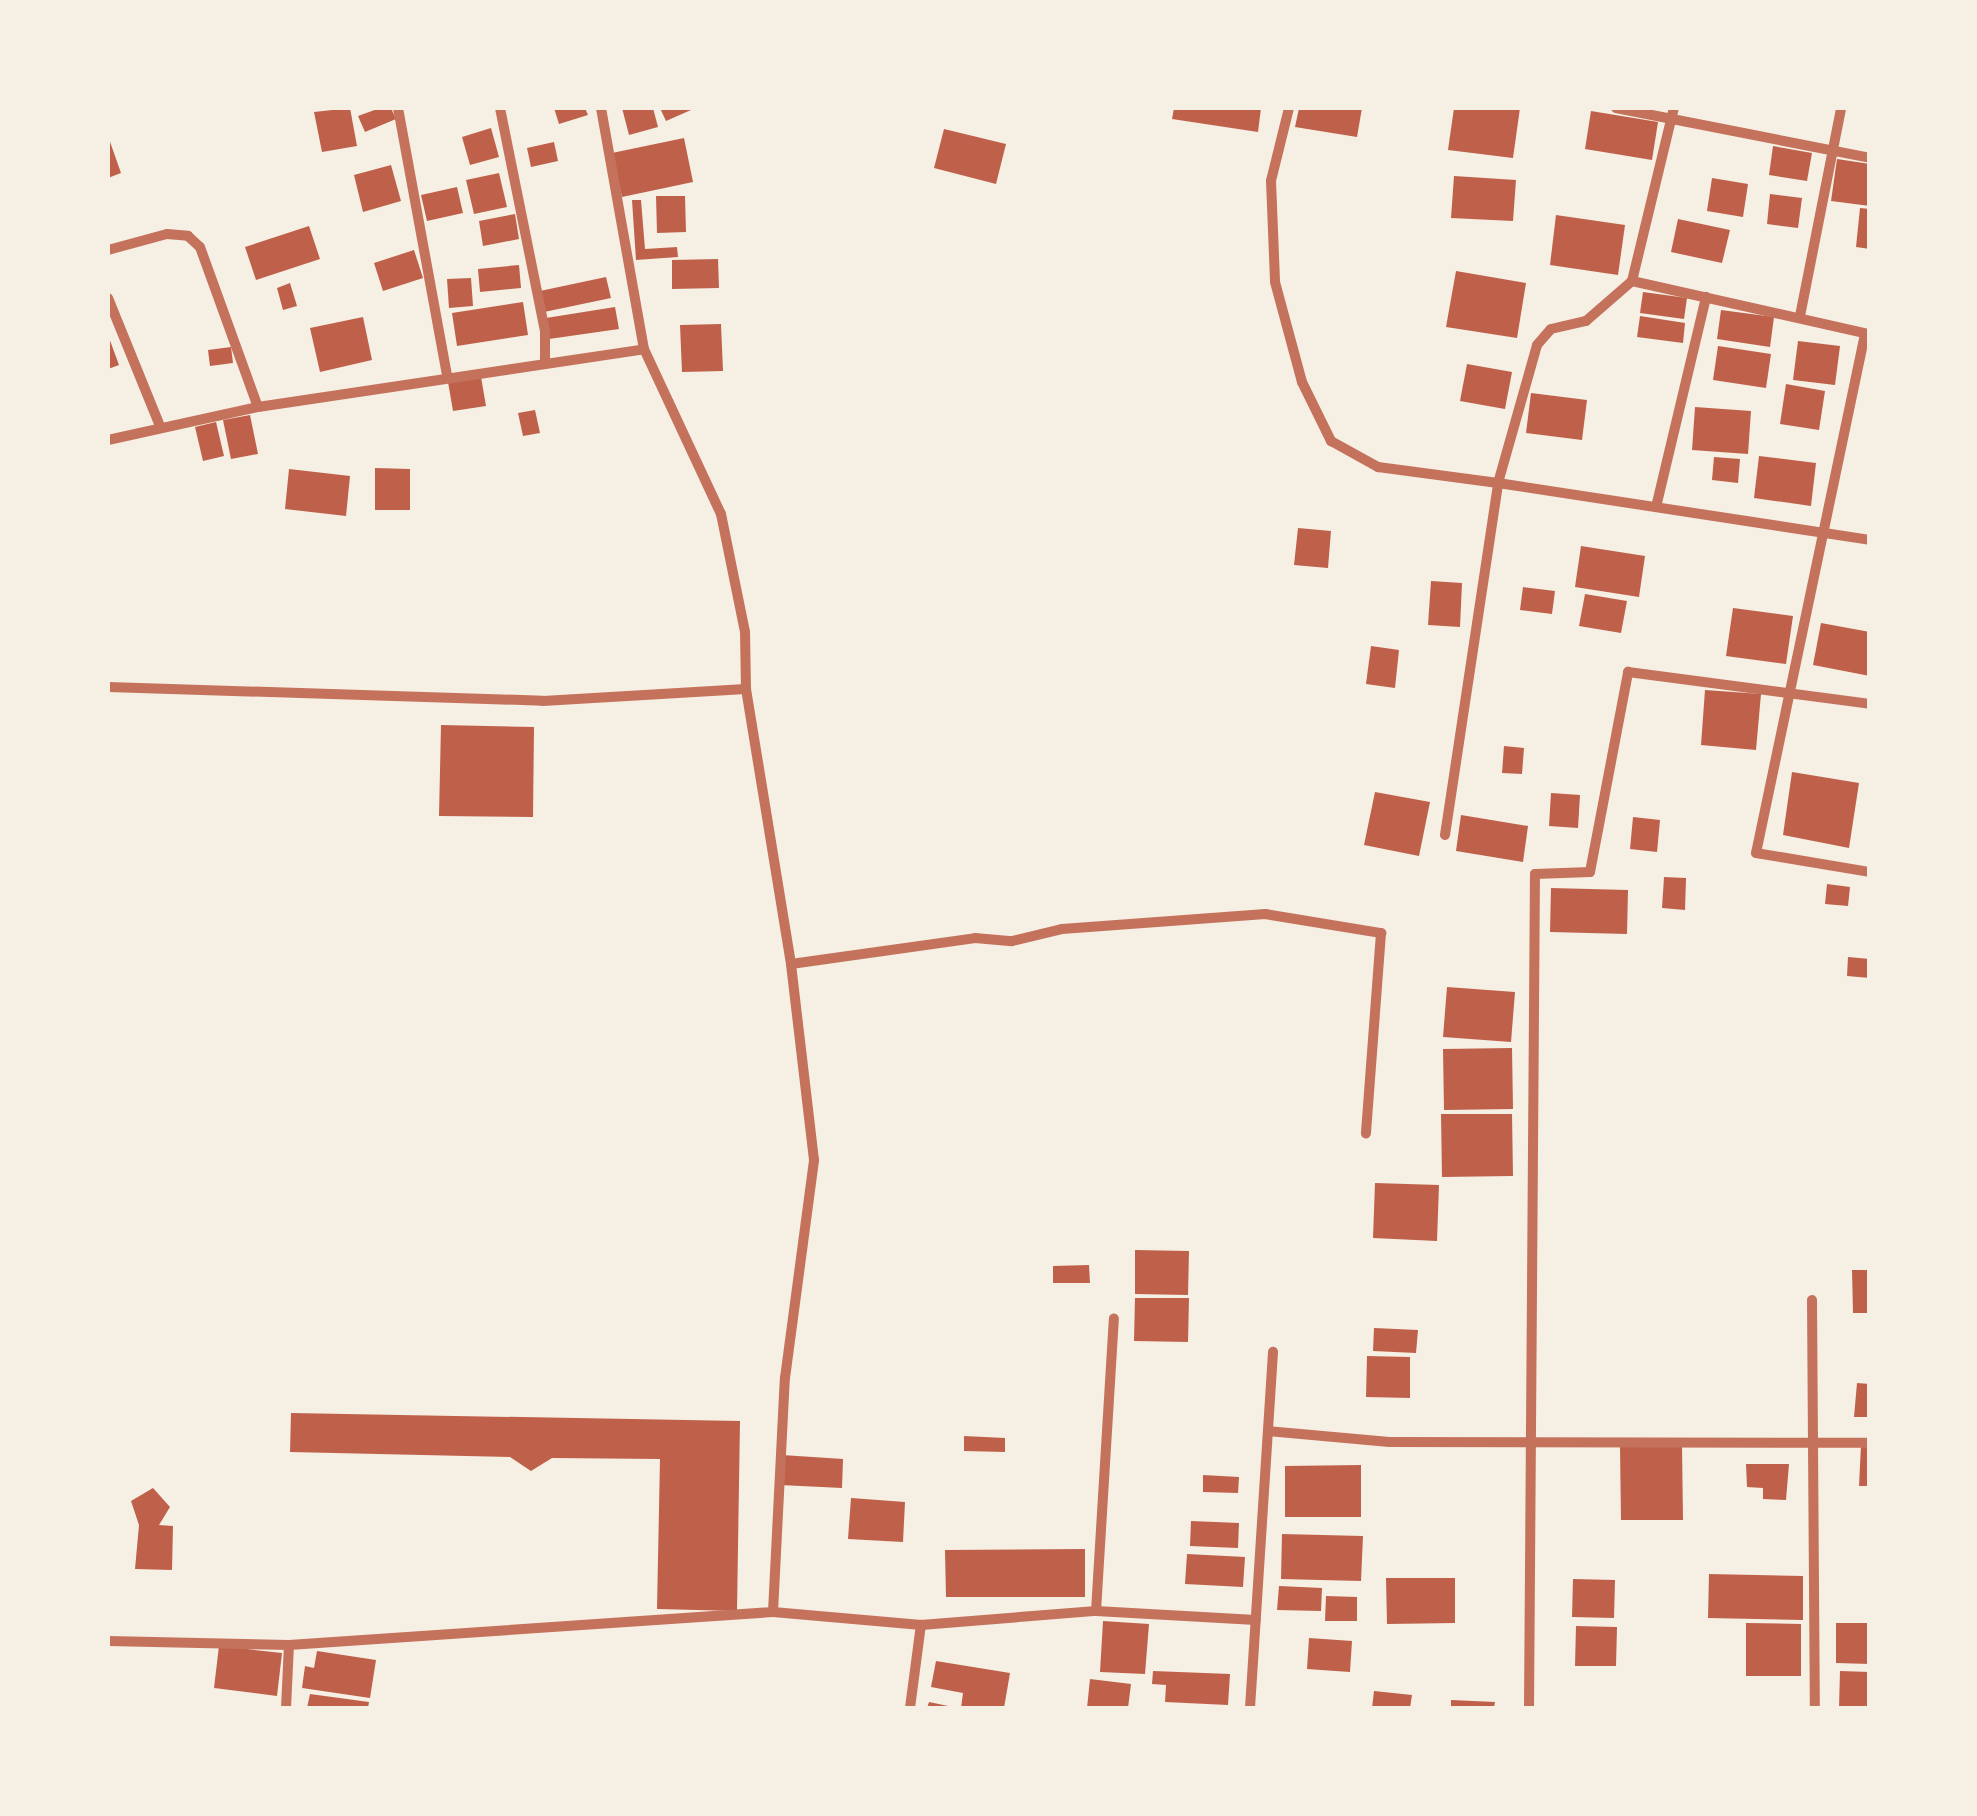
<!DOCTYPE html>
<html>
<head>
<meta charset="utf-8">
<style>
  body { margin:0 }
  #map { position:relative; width:1977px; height:1816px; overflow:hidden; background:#f6efe4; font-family:Rubik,sans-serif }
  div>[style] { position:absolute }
  .building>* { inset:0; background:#bf614a }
  .minor>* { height:10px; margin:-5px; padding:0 5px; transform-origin:5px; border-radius:5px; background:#c5725c }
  span { translate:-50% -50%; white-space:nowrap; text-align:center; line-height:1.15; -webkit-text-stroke:8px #f6efe4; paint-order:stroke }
  .frame { position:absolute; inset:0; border:110px solid #f6efe4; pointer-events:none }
</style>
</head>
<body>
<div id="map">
  <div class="building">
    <div style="clip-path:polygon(350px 108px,357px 146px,322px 152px,314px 112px)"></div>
    <div style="clip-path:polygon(380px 108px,391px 108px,396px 119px,365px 132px,358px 116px)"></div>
    <div style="clip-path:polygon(554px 108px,585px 108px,588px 115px,559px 124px)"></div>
    <div style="clip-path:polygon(622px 108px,653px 108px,658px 127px,629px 135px)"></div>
    <div style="clip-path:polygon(660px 108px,690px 108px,691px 110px,666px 121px)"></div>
    <div style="clip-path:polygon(1174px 108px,1261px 108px,1258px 132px,1172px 119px)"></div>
    <div style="clip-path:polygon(1299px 108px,1362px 108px,1357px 137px,1295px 127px)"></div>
    <div style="clip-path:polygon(1454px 108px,1520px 108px,1513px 158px,1448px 150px)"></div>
    <div style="clip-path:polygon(1591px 111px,1658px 122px,1652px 160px,1585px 149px)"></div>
    <div style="clip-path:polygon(491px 128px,499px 157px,470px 165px,462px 137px)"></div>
    <div style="clip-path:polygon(944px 129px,1006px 144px,996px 184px,934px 168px)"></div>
    <div style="clip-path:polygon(108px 136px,121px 173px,108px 178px)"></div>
    <div style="clip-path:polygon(684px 138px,693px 182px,622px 197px,612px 153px)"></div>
    <div style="clip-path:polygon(554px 142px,558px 161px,531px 167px,527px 148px)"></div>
    <div style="clip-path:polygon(1773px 146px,1812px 153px,1807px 181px,1769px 175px)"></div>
    <div style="clip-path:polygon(1837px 159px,1870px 164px,1870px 206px,1831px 201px)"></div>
    <div style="clip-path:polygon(391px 165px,401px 201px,363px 212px,354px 175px)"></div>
    <div style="clip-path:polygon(499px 173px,507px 207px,474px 214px,466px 180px)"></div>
    <div style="clip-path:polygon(1454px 176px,1516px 180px,1513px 221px,1451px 218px)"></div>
    <div style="clip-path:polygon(1712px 178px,1748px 184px,1743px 217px,1707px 211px)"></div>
    <div style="clip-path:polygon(457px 187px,463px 213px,427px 221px,421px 195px)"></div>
    <div style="clip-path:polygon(1770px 194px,1802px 198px,1798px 228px,1767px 224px)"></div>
    <div style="clip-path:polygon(656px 196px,685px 196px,686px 232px,657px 233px)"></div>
    <div style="clip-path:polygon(632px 200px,641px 200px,645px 249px,677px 247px,678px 257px,636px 260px)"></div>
    <div style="clip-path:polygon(1860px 208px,1870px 209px,1870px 249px,1856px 247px)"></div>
    <div style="clip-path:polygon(515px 214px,519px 239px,483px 246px,479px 221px)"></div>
    <div style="clip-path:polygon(1556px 215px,1625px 225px,1618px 275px,1550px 265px)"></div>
    <div style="clip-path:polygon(1678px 219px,1730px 230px,1722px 263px,1671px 252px)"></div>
    <div style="clip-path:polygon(309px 226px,320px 259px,256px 280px,245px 247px)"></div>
    <div style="clip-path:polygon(414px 250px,423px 278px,383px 291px,374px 263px)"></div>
    <div style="clip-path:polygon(718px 259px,719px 288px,672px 289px,672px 260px)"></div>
    <div style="clip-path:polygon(519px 265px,521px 288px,480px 292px,478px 269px)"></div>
    <div style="clip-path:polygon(1456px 271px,1526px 283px,1517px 338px,1446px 327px)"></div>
    <div style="clip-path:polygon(606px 277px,611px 298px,544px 312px,540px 291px)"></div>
    <div style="clip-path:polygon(471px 278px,473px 306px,449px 308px,447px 279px)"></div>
    <div style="clip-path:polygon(290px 283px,297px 306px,283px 310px,277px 288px)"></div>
    <div style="clip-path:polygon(1643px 292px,1687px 298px,1684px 319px,1640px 313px)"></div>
    <div style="clip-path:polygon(523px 302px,528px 335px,457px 346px,452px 313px)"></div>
    <div style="clip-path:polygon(615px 307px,619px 329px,549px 339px,546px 318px)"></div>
    <div style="clip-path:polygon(1721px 310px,1774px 317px,1770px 347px,1717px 339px)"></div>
    <div style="clip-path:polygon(1640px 316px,1685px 323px,1683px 343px,1637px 337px)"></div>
    <div style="clip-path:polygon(363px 317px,372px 360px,320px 372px,310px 328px)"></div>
    <div style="clip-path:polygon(721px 324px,723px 371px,682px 372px,680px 325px)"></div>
    <div style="clip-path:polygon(108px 335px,119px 365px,108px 369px)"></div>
    <div style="clip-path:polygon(1798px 341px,1840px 346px,1835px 385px,1793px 380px)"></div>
    <div style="clip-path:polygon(1718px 346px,1771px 354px,1766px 388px,1713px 380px)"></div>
    <div style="clip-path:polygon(231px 347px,233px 363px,210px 366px,208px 350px)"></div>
    <div style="clip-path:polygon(1467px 364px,1512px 372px,1505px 409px,1460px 401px)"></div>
    <div style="clip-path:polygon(481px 377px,486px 406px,453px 411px,448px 382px)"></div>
    <div style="clip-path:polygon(1786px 384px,1825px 391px,1819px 430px,1780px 424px)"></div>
    <div style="clip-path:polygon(1531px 393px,1587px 400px,1582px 440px,1526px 433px)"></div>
    <div style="clip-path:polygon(1695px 407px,1751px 411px,1748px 454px,1692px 450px)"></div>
    <div style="clip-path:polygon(535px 410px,540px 433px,523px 436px,518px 413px)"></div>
    <div style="clip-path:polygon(250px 415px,258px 454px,231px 459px,223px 420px)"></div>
    <div style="clip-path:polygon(216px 422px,224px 456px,203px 461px,195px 427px)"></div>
    <div style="clip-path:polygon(1759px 456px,1816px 463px,1811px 506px,1754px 498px)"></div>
    <div style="clip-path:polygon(1714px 457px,1740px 459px,1738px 483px,1712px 480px)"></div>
    <div style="clip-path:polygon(375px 468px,410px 469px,410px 510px,375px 510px)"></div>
    <div style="clip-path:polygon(289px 469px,350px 476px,346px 516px,285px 509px)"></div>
    <div style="clip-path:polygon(1298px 528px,1331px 531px,1328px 568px,1294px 565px)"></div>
    <div style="clip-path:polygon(1581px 546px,1645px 556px,1639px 597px,1575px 587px)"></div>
    <div style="clip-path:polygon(1431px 581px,1462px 583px,1460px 627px,1428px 625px)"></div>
    <div style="clip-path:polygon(1523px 587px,1555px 591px,1552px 614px,1520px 610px)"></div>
    <div style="clip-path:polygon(1585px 594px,1627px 601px,1621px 633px,1579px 626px)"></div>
    <div style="clip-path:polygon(1733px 608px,1793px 616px,1786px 664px,1726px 656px)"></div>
    <div style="clip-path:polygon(1821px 623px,1870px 632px,1870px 676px,1813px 665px)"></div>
    <div style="clip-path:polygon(1371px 646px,1399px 650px,1395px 688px,1366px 684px)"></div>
    <div style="clip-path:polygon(1705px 690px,1761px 694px,1756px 750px,1701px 745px)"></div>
    <div style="clip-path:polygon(441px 725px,534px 727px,533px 817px,439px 816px)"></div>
    <div style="clip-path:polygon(1504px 746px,1524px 748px,1522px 774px,1502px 773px)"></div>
    <div style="clip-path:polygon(1792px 772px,1859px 783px,1849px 848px,1783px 835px)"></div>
    <div style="clip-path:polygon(1375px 792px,1430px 802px,1419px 856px,1364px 845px)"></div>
    <div style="clip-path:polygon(1551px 793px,1580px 795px,1578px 828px,1549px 826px)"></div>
    <div style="clip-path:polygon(1461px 815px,1528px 826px,1523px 862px,1456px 851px)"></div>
    <div style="clip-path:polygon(1633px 817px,1660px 820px,1657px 852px,1630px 849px)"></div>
    <div style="clip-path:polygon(1664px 877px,1686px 878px,1685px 910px,1662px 908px)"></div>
    <div style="clip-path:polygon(1827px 884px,1850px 887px,1848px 906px,1825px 904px)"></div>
    <div style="clip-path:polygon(1551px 888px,1628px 890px,1627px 934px,1550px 932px)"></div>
    <div style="clip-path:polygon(1848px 957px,1870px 959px,1870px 978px,1847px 976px)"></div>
    <div style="clip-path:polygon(1447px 987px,1515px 992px,1511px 1042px,1443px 1037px)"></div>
    <div style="clip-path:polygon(1512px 1048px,1513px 1109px,1444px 1110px,1443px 1049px)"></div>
    <div style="clip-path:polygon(1441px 1114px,1512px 1114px,1513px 1176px,1442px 1177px)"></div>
    <div style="clip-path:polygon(1375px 1183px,1439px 1185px,1437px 1241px,1373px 1238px)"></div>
    <div style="clip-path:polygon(1135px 1250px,1189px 1251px,1188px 1295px,1135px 1294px)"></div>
    <div style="clip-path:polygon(1089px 1265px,1090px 1283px,1053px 1283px,1053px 1266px)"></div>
    <div style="clip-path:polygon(1852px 1270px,1870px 1270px,1870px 1313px,1853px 1313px)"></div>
    <div style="clip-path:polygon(1135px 1298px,1189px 1298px,1188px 1342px,1134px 1341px)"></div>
    <div style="clip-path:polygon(1374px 1328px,1418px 1330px,1416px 1353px,1373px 1351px)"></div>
    <div style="clip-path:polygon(1367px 1356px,1410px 1357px,1410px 1398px,1366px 1397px)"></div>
    <div style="clip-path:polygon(1857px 1383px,1870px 1384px,1870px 1417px,1854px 1417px)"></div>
    <div style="clip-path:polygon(291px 1413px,740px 1421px,737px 1611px,657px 1609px,660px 1459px,552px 1458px,531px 1471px,510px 1457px,290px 1452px)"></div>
    <div style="clip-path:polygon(964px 1436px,1005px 1438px,1005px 1452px,964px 1451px)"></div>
    <div style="clip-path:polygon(1861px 1445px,1870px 1446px,1870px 1486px,1859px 1486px)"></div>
    <div style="clip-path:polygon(1620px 1446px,1682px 1446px,1683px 1520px,1621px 1520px)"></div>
    <div style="clip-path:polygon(782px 1455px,843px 1459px,842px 1488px,780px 1485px)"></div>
    <div style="clip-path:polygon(1746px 1464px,1789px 1464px,1786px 1500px,1763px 1499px,1763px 1488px,1747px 1487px)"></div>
    <div style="clip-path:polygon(1361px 1465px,1361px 1517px,1285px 1517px,1285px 1466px)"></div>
    <div style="clip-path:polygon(1203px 1475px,1239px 1477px,1238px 1493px,1203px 1492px)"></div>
    <div style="clip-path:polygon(153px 1488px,170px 1507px,159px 1525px,173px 1526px,172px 1570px,135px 1569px,139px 1525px,131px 1501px)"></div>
    <div style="clip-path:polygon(851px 1498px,905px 1502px,903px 1542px,848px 1539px)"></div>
    <div style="clip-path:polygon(1191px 1521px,1239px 1523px,1238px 1548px,1190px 1546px)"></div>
    <div style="clip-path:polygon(1282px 1534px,1363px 1536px,1361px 1581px,1281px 1579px)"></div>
    <div style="clip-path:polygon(1085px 1549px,1085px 1597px,946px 1597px,945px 1550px)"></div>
    <div style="clip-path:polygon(1187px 1554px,1245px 1557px,1243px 1587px,1185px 1584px)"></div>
    <div style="clip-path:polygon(1709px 1574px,1803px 1576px,1803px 1620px,1708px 1618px)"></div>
    <div style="clip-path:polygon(1386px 1578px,1455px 1578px,1455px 1623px,1387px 1624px)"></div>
    <div style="clip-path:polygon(1573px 1579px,1615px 1580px,1614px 1618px,1572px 1617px)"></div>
    <div style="clip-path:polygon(1279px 1586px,1322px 1588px,1321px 1611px,1277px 1610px)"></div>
    <div style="clip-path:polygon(1326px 1596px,1357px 1597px,1357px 1621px,1325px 1621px)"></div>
    <div style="clip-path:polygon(1103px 1621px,1149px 1624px,1145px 1674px,1100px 1672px)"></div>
    <div style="clip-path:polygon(1746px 1623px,1801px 1624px,1801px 1676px,1746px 1676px)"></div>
    <div style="clip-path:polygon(1836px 1623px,1870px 1623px,1870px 1664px,1836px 1663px)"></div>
    <div style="clip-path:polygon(1576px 1626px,1617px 1627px,1616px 1666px,1575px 1666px)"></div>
    <div style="clip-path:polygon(1309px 1638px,1352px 1641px,1350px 1672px,1307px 1669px)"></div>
    <div style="clip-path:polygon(219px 1646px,282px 1653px,277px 1696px,214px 1688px)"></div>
    <div style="clip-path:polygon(317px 1651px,376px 1660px,370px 1698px,302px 1688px,305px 1666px,314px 1668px)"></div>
    <div style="clip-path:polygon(936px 1661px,1010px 1673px,1004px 1708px,961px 1708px,963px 1693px,931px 1687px)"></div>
    <div style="clip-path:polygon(1153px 1671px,1230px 1674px,1228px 1705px,1165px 1702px,1166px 1685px,1152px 1684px)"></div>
    <div style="clip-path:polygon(1840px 1671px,1870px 1672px,1870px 1708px,1839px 1708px)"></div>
    <div style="clip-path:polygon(1090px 1679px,1131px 1684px,1128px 1708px,1087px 1708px)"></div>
    <div style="clip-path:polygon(1374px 1691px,1412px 1695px,1410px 1708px,1372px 1708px)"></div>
    <div style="clip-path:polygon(310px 1694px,369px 1702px,368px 1708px,307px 1708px)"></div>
    <div style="clip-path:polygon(1451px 1700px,1495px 1702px,1494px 1708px,1451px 1708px)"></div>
    <div style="clip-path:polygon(929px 1702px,953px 1707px,953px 1708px,927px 1708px)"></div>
  </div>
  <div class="minor">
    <div style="left:398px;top:108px;width:272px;rotate:79.6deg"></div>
    <div style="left:500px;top:108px;width:227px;rotate:78.6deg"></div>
    <div style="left:545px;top:331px;width:30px;rotate:90deg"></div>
    <div style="left:601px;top:108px;width:245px;rotate:79.9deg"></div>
    <div style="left:644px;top:349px;width:182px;rotate:65deg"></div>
    <div style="left:721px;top:514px;width:120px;rotate:78.5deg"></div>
    <div style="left:745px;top:632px;width:57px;rotate:89deg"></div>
    <div style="left:746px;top:689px;width:279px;rotate:80.7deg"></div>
    <div style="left:791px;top:964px;width:186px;rotate:-8deg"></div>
    <div style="left:975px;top:938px;width:37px;rotate:5deg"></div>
    <div style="left:1012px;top:941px;width:51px;rotate:-13.5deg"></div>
    <div style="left:1062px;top:929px;width:204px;rotate:-4.2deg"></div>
    <div style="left:1265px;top:914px;width:118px;rotate:9.3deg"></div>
    <div style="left:1381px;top:933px;width:201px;rotate:94.3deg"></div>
    <div style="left:1289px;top:108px;width:75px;rotate:103.9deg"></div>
    <div style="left:1271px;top:181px;width:101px;rotate:87.7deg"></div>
    <div style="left:1275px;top:282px;width:104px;rotate:74.9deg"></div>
    <div style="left:1302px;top:382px;width:66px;rotate:63.8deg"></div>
    <div style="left:1331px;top:441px;width:54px;rotate:29deg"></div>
    <div style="left:1378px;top:467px;width:121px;rotate:7.6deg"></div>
    <div style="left:1498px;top:483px;width:143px;rotate:-74.2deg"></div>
    <div style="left:1537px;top:345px;width:21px;rotate:-49deg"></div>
    <div style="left:1551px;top:329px;width:36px;rotate:-13deg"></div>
    <div style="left:1586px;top:321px;width:61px;rotate:-41deg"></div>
    <div style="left:1632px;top:281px;width:178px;rotate:-76.4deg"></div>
    <div style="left:1616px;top:108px;width:259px;rotate:11.1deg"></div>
    <div style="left:108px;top:250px;width:61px;rotate:-15.2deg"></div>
    <div style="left:167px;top:234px;width:21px;rotate:5deg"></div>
    <div style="left:188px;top:236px;width:16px;rotate:43deg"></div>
    <div style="left:200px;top:247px;width:170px;rotate:70.1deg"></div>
    <div style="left:1632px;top:281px;width:243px;rotate:12.6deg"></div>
    <div style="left:108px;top:298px;width:138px;rotate:67.9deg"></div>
    <div style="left:1800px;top:316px;width:212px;rotate:-78.8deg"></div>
    <div style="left:1865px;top:334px;width:530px;rotate:101.86deg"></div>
    <div style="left:1756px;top:853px;width:116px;rotate:9.5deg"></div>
    <div style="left:108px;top:440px;width:154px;rotate:-12.4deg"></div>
    <div style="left:258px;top:407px;width:390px;rotate:-8.5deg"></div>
    <div style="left:1657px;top:503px;width:212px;rotate:-76.6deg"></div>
    <div style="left:108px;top:687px;width:435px;rotate:1.8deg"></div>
    <div style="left:543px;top:701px;width:203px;rotate:-3.4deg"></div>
    <div style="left:1445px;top:835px;width:356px;rotate:-81.4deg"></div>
    <div style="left:1498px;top:483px;width:376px;rotate:8.7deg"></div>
    <div style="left:1812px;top:1300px;width:408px;rotate:89.6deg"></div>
    <div style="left:1268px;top:1431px;width:122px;rotate:5.2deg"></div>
    <div style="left:1390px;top:1442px;width:480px;rotate:0.1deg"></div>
    <div style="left:1096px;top:1611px;width:293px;rotate:-86.5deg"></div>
    <div style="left:773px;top:1612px;width:149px;rotate:5deg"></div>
    <div style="left:921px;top:1625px;width:176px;rotate:-4.6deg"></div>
    <div style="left:1096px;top:1611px;width:160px;rotate:3.2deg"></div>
    <div style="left:108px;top:1641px;width:181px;rotate:1.3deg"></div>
    <div style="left:289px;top:1645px;width:485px;rotate:-3.9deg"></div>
    <div style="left:773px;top:1612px;width:234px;rotate:-87.1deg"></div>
    <div style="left:785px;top:1378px;width:220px;rotate:-82.4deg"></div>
    <div style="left:814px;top:1160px;width:197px;rotate:-96.7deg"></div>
    <div style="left:286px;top:1708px;width:63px;rotate:-87.3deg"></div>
    <div style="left:910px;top:1708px;width:84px;rotate:-82.5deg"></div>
    <div style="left:1250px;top:1708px;width:357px;rotate:-86.3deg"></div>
    <div style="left:1529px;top:1708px;width:834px;rotate:-89.59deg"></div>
    <div style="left:1535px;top:874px;width:55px;rotate:-2.1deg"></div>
    <div style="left:1590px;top:872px;width:204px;rotate:-79.2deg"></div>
    <div style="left:1628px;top:672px;width:244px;rotate:7.5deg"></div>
  </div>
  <div class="frame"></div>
</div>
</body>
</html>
